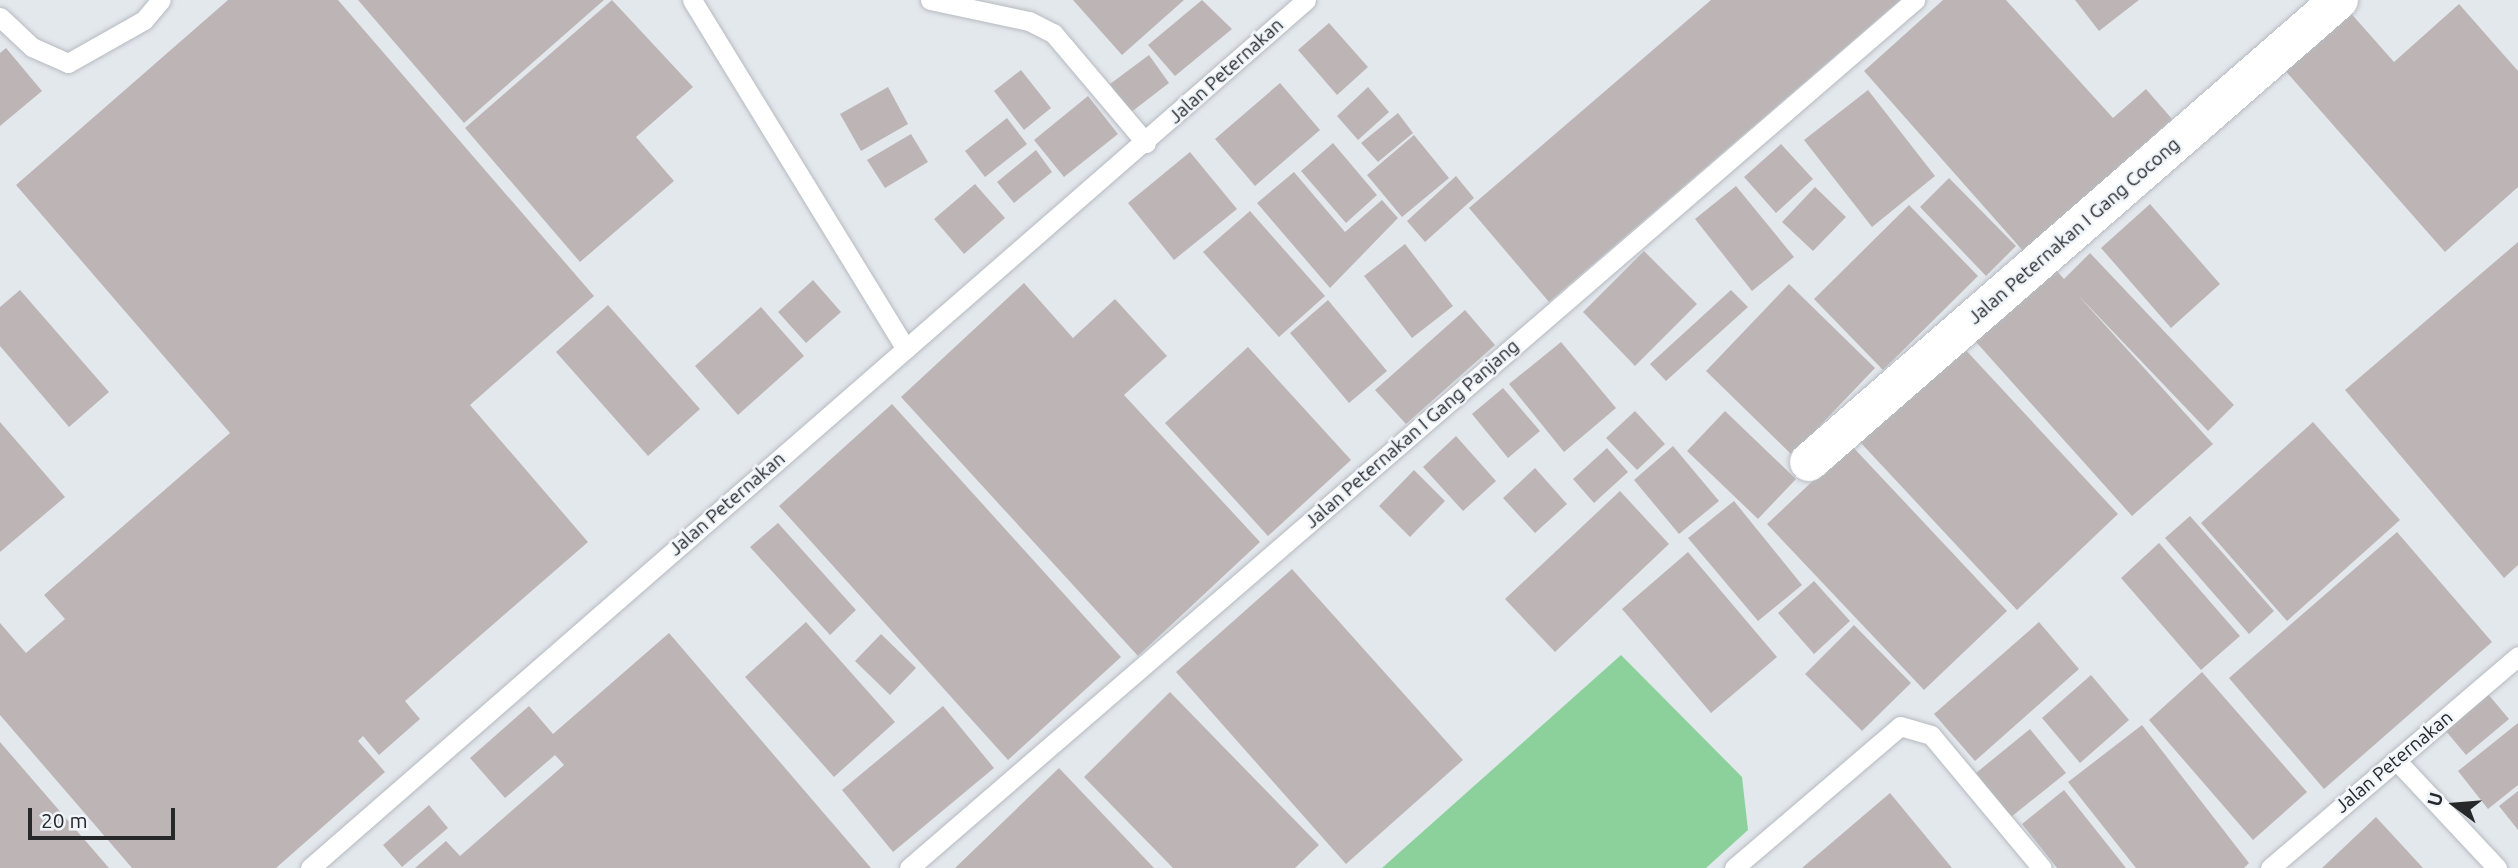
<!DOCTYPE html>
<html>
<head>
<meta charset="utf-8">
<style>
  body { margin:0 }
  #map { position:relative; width:2518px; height:868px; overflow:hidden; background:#e3e8ed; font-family:Ubuntu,sans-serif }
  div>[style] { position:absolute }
  .green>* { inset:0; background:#8cd19c }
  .building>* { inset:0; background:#bdb5b5 }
  .roads { filter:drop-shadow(0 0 2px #b6bac0) drop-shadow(0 0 2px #b6bac0) }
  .service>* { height:19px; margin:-9.5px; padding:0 9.5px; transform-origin:9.5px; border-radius:9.5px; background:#fff }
  .minor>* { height:38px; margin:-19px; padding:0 19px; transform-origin:19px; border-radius:19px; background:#fff }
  span { translate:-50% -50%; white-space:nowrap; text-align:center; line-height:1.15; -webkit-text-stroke:5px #f0f5fa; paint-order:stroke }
  .street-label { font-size:19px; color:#26282a }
  .north { position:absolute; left:2420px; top:770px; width:70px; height:70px; -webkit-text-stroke:5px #f0f5fa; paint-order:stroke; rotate:286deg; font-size:19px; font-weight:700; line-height:28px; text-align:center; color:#26282a }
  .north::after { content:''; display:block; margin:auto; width:24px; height:32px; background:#26282a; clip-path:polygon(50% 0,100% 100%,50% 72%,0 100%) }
  .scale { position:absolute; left:28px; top:808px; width:147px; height:32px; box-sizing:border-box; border:4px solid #26282a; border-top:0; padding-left:9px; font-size:21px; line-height:24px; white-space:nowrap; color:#26282a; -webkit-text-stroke:5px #f0f5fa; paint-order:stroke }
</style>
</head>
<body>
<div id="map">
  <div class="green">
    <div style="clip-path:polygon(1621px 655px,1742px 777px,1748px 830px,1706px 868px,1382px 868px)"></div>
  </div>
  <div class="building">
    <div style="clip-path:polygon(228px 0,338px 0,594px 296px,470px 405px,588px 542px,405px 701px,420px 719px,379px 755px,363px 736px,358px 741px,385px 772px,276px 868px,132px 868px,0 715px,0 623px,26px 653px,65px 619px,44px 595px,230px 433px,16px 185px)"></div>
    <div style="clip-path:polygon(358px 0,604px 0,464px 123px)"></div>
    <div style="clip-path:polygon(612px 0,693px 87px,636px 137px,674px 181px,580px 262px,465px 128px)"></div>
    <div style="clip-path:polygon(1073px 0,1184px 0,1122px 55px)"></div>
    <div style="clip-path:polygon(1202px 0,1232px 29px,1175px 76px,1148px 45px)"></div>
    <div style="clip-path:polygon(1711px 0,1900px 0,1549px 302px,1469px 208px)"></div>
    <div style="clip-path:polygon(1943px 0,2006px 0,2113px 118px,2146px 89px,2172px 119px,2024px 252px,1864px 71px)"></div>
    <div style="clip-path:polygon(2075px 0,2139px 0,2099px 31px)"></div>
    <div style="clip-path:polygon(2459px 4px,2518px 71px,2518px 187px,2445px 252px,2283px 68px,2348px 10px,2394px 62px)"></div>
    <div style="clip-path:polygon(1329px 23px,1368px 67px,1337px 95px,1298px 50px)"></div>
    <div style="clip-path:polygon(6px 48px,42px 91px,0 126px,0 53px)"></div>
    <div style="clip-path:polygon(1149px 55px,1169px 83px,1130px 113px,1110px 84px)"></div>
    <div style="clip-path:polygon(1021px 70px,1051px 108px,1024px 130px,994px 91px)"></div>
    <div style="clip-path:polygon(1280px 83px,1320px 130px,1255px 186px,1215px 139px)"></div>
    <div style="clip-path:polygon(888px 87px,908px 124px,861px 151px,840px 114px)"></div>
    <div style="clip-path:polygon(1368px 87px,1389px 112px,1358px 140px,1337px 116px)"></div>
    <div style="clip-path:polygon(1868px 90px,1935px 176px,1872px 227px,1804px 140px)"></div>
    <div style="clip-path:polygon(1088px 96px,1118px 134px,1064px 177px,1034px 140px)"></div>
    <div style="clip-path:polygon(1398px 113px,1413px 133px,1378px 162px,1361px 143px)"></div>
    <div style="clip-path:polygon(1007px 118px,1027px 144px,985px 177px,965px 151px)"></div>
    <div style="clip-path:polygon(911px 134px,928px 162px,885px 188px,867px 160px)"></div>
    <div style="clip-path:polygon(1414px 135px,1449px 178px,1402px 217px,1367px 175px)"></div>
    <div style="clip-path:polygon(1333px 143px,1377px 195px,1346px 223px,1301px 171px)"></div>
    <div style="clip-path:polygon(1781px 144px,1813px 179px,1776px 213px,1744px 177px)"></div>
    <div style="clip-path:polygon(1036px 150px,1052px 172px,1014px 203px,997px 182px)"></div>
    <div style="clip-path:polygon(1190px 152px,1237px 209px,1174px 260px,1128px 203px)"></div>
    <div style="clip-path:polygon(1294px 172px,1345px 232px,1382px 200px,1398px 218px,1330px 288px,1257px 203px)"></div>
    <div style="clip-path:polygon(1456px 176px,1474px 198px,1425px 242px,1407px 221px)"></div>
    <div style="clip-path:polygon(1949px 178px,2016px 246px,1986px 276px,1920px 207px)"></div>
    <div style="clip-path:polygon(975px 184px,1005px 218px,964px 254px,934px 219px)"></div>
    <div style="clip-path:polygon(1736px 186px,1794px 257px,1752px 291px,1695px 219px)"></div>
    <div style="clip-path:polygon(1815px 187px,1846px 217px,1813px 251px,1782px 222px)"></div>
    <div style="clip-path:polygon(2150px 204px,2220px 284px,2171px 328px,2101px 248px)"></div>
    <div style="clip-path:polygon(1909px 205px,1978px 276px,1883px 370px,1814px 299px)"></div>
    <div style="clip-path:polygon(1250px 211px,1325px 296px,1279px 337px,1203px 252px)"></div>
    <div style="clip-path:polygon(2518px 242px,2518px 565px,2504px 578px,2345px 390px)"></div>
    <div style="clip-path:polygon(1405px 244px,1453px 306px,1412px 338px,1364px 276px)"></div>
    <div style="clip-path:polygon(1644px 251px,1697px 304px,1635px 366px,1583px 312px)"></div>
    <div style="clip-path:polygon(2090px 253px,2234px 405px,2208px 431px,2076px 293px,2213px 444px,2132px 516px,1968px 333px,2048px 261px,2064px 279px)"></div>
    <div style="clip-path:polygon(813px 280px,841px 312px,806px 343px,778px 312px)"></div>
    <div style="clip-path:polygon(1024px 283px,1073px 338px,1115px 299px,1167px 356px,1124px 395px,1260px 542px,1138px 656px,901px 397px)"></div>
    <div style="clip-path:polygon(1789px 284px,1875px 368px,1792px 455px,1706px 371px)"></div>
    <div style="clip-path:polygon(20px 290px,109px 392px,69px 427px,0 346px,0 307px)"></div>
    <div style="clip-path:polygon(1731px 290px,1748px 307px,1666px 381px,1650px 364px)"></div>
    <div style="clip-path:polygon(1328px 300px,1387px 371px,1349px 403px,1290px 333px)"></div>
    <div style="clip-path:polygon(608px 305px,700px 409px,648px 456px,556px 352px)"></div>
    <div style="clip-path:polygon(761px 307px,804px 356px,738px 415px,695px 366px)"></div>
    <div style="clip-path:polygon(1465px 310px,1495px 345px,1406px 424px,1375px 390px)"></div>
    <div style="clip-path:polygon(1561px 342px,1616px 408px,1564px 452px,1509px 384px)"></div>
    <div style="clip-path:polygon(1962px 346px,2118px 514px,2017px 610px,1860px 442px)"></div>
    <div style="clip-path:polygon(1248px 347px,1351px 460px,1268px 536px,1165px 423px)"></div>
    <div style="clip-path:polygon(1503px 388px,1540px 431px,1508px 458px,1472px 414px)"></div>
    <div style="clip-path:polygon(892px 404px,1121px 657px,1008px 760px,779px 506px)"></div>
    <div style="clip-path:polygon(1635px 411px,1665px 444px,1637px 470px,1606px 438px)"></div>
    <div style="clip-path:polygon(1725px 411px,1796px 479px,1758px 519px,1687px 451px)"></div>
    <div style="clip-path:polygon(0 422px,65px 497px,0 552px)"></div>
    <div style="clip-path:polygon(2313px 422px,2400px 520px,2287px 621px,2201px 523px)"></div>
    <div style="clip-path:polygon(1456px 436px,1496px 481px,1463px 511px,1423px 467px)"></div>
    <div style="clip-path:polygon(1851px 445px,2007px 611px,1924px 690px,1767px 524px)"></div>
    <div style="clip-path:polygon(1673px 446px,1719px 501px,1679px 534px,1634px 480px)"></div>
    <div style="clip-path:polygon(1607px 448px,1628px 472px,1594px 503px,1573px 479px)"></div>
    <div style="clip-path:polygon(1535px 468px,1567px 504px,1535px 533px,1503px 498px)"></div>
    <div style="clip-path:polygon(1414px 470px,1445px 501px,1410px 537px,1379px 506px)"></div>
    <div style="clip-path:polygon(1620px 491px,1669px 544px,1555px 652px,1505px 599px)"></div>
    <div style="clip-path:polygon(1734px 501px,1802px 585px,1758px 621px,1688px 538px)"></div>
    <div style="clip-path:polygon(2190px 516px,2274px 611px,2249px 634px,2165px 538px)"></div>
    <div style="clip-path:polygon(778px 523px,856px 610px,830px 635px,750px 547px)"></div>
    <div style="clip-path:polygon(2397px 532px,2492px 642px,2324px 789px,2229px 678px)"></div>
    <div style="clip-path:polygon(2159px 543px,2240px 636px,2201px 670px,2121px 578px)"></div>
    <div style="clip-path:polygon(1688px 552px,1777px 657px,1711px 713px,1622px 609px)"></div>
    <div style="clip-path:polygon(1292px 569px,1463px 760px,1346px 864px,1176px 672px)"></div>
    <div style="clip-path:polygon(1814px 581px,1850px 621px,1814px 654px,1778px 613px)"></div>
    <div style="clip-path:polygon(806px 622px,895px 722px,834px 777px,745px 677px)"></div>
    <div style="clip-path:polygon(2039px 622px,2079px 669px,1975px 761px,1934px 714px)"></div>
    <div style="clip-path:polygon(1854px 625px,1911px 683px,1862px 731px,1805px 674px)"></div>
    <div style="clip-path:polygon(669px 633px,871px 868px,415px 868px,446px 841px,460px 856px,564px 765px,555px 755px,505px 798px,470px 758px,529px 706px,553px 734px)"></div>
    <div style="clip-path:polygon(881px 634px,916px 668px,890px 695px,855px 661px)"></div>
    <div style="clip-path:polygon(2202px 672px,2307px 792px,2253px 840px,2149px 720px)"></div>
    <div style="clip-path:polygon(2091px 675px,2129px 720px,2080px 763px,2042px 718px)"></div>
    <div style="clip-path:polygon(1170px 692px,1319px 845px,1295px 868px,1173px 868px,1084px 777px)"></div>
    <div style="clip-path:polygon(2488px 694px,2509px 719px,2466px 755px,2445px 730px)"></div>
    <div style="clip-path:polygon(943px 706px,994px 768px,893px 852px,842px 790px)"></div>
    <div style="clip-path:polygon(2518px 723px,2518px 785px,2488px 809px,2458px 771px)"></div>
    <div style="clip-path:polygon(2142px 725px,2249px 863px,2244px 868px,2136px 868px,2068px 782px)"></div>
    <div style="clip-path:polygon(2030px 729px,2066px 773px,2011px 817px,1976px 773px)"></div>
    <div style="clip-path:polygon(0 742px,109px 868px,0 868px)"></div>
    <div style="clip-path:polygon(1059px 768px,1154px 868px,955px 868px)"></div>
    <div style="clip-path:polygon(2064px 790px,2126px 868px,2057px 868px,2022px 824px)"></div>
    <div style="clip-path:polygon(2518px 791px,2518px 830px,2499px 806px)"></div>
    <div style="clip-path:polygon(1890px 793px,1952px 868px,1802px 868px)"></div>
    <div style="clip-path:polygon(429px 805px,448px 828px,402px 867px,383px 845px)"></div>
    <div style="clip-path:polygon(2376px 817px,2423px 868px,2322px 868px)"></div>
  </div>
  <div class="roads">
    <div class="service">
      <div style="left:692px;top:0;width:409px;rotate:58.5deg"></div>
      <div style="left:930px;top:0;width:101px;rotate:12deg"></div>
      <div style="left:1029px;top:21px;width:27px;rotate:27deg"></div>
      <div style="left:1053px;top:33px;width:144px;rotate:49.8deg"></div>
      <div style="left:0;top:17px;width:44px;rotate:43.2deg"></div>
      <div style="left:32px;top:47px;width:39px;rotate:24deg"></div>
      <div style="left:68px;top:63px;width:87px;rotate:-29.5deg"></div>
      <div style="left:144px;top:20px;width:26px;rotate:-50deg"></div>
      <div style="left:2396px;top:760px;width:148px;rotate:46.9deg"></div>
      <div style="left:310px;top:868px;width:1321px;rotate:-41.07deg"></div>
      <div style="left:909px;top:868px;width:1329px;rotate:-40.79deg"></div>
      <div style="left:1734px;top:868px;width:218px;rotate:-40.5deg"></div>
      <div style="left:1900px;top:726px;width:32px;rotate:16deg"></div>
      <div style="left:1931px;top:735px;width:173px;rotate:50.2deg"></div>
      <div style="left:2270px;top:868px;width:326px;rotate:-40.5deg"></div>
    </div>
    <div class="minor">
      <div style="left:1809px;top:462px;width:703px;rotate:-41.08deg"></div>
    </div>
  </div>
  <div class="street-label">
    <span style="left:1226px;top:71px;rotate:-42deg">Jalan Peternakan</span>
    <span style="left:2074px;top:231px;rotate:-41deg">Jalan Peternakan I Gang Cocong</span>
    <span style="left:1412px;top:434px;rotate:-41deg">Jalan Peternakan I Gang Panjang</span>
    <span style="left:727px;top:504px;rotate:-41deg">Jalan Peternakan</span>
    <span style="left:2394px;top:762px;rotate:-40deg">Jalan Peternakan</span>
  </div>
  <div class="north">U</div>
  <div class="scale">20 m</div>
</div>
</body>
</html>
